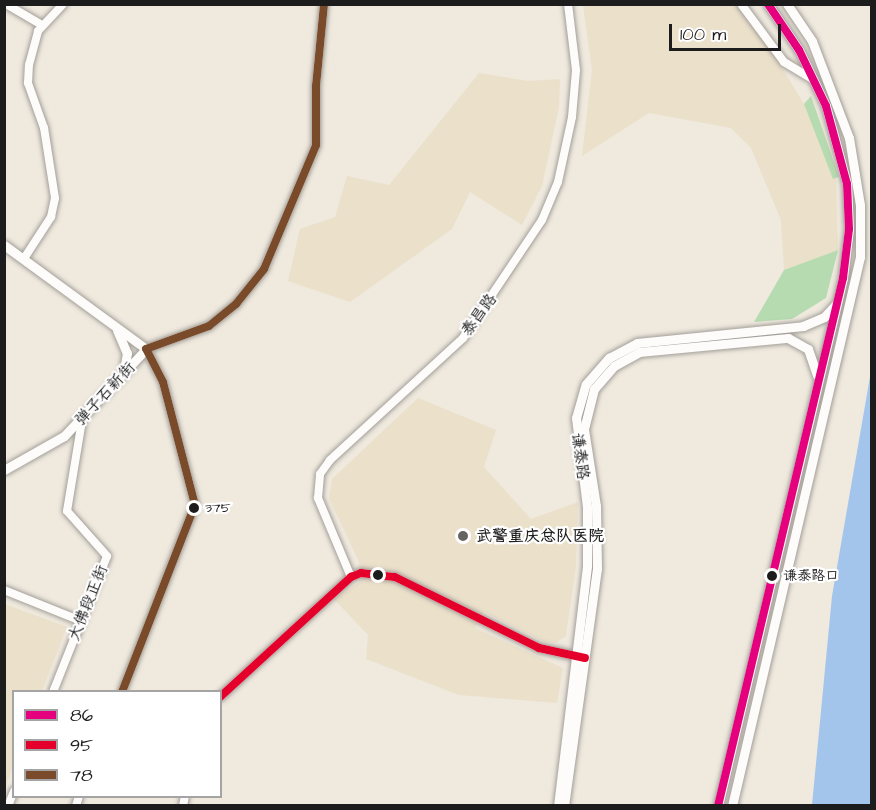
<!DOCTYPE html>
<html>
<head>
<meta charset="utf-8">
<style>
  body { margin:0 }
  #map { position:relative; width:876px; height:810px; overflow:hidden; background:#efe9de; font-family:"Architects Daughter","LXGW WenKai TC",sans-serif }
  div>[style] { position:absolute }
  .built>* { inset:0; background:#ebe0ca }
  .green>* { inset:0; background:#b6dbb0 }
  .water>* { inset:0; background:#a4c5eb }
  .roads { filter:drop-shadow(0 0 2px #a39f99) drop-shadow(0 0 2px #a39f99) }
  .minor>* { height:8px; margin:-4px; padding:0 4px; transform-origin:4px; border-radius:4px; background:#fdfcfa }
  .major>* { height:9px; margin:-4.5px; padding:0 4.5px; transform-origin:4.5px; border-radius:4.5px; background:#fdfcfa }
  .bus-1>* { height:8px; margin:-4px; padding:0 4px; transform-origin:4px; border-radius:4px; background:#e5007d }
  .bus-2>* { height:8px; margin:-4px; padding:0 4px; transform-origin:4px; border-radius:4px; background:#e4002b }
  .bus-3>* { height:8px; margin:-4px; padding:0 4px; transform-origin:4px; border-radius:4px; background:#7a4b2a }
  .dots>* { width:16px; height:16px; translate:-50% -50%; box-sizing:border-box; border:3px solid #fff; border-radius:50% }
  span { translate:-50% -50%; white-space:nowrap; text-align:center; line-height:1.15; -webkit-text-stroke:4.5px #fff; paint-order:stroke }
  .bus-label { font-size:14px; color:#1c1c1c }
  .left { translate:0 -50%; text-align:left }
  .street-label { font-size:16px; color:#1c1c1c }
  .poi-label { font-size:16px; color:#1c1c1c; font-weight:700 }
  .frame { position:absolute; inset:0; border:6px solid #1c1c1c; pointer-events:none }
  .legend { position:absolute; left:12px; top:690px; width:210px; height:108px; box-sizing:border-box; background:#fff; border:2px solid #a4a4a4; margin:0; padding:8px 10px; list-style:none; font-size:18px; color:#1c1c1c }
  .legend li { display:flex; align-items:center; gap:12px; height:30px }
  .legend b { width:30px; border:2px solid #a4a4a4 }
  .scale { position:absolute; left:669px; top:24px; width:112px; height:27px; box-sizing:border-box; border:3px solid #1c1c1c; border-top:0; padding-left:8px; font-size:18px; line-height:21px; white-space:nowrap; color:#1c1c1c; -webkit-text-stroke:4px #fff; paint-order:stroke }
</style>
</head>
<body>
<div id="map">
  <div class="built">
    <div style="clip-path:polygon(583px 5px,735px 5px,762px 35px,804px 104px,836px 178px,838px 250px,784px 270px,781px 220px,751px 148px,731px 128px,649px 113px,582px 156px,592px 70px)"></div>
    <div style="clip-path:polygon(479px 73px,528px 81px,560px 79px,559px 107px,542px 186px,522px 225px,470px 192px,452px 229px,350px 302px,288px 281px,300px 229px,335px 217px,347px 176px,389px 185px)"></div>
    <div style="clip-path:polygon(418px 398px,496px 430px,484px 467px,531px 519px,578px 502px,576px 566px,566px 636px,556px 643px,545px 642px,484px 612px,475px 628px,563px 668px,557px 703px,459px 695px,366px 659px,368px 635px,334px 599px,361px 581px,359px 562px,329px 498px,332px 479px)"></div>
    <div style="clip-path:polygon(5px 604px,67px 627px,42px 691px,14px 692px,13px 766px,5px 789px)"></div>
  </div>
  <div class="green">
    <div style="clip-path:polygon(811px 96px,839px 177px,833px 179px,804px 104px)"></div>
    <div style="clip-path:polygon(838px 250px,826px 298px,792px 319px,754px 322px,784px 270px)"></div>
  </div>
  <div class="water">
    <div style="clip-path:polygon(871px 371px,871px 805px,812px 805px,832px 596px)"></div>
  </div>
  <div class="roads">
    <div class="minor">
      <div style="left:6px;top:4px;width:42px;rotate:30.3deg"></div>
      <div style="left:741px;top:4px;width:72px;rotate:53.4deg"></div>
      <div style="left:784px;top:62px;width:35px;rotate:31deg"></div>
      <div style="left:25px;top:257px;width:48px;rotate:-57deg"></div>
      <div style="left:51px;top:217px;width:19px;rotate:-78deg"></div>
      <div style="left:55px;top:198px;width:71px;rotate:-98.9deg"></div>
      <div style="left:44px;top:128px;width:48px;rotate:-109.6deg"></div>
      <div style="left:28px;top:83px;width:18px;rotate:-87deg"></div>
      <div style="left:29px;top:65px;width:35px;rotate:-75deg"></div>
      <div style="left:38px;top:31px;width:37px;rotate:-47deg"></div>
      <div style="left:351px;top:577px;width:86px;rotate:-112.7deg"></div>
      <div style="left:318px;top:498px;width:24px;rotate:-85deg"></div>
      <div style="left:320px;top:474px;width:17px;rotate:-54deg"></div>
      <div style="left:330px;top:460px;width:180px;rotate:-42.5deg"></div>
      <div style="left:463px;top:338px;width:142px;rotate:-56.2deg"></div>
      <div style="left:542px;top:220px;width:41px;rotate:-67.2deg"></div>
      <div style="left:558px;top:182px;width:66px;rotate:-77.8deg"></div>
      <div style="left:572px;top:117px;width:47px;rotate:-85.1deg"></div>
      <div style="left:576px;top:70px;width:66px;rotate:-96.9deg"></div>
      <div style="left:4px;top:590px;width:83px;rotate:21.9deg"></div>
      <div style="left:53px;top:692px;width:146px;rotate:-68.3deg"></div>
      <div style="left:107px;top:556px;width:60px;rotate:-131.6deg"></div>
      <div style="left:67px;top:511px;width:92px;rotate:-80.6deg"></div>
      <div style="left:122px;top:692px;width:201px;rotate:-68.7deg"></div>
      <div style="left:195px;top:505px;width:127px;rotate:-104.6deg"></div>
      <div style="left:163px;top:382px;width:37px;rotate:-117deg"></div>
      <div style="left:146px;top:349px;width:67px;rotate:-20.1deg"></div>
      <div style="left:209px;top:326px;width:35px;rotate:-39deg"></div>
      <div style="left:236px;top:304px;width:45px;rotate:-51.3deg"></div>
      <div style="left:264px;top:269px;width:134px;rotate:-67.2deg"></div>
      <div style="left:316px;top:145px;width:59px;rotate:-90deg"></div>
      <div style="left:316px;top:86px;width:82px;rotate:-84.4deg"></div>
      <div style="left:220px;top:697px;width:178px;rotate:-42.5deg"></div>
      <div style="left:351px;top:577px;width:11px;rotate:-22deg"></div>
      <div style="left:361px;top:573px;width:34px;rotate:7deg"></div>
      <div style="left:395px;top:577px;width:161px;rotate:26.2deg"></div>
      <div style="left:539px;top:648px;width:42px;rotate:12.4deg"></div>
      <div style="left:8px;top:806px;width:16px;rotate:-68deg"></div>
      <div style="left:76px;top:806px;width:10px;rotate:-73deg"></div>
      <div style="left:183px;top:806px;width:10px;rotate:-79deg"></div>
    </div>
    <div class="major">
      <div style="left:4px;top:245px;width:176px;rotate:36.2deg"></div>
      <div style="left:146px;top:349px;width:120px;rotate:133.3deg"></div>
      <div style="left:64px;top:436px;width:69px;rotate:150.5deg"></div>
      <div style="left:117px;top:330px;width:25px;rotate:67deg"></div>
      <div style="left:127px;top:353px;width:17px;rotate:100deg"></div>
      <div style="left:558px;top:806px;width:242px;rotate:-83.1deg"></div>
      <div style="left:587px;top:566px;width:59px;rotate:-90deg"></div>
      <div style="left:587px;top:507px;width:90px;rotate:-97deg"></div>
      <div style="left:576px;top:418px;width:35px;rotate:-74deg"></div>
      <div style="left:586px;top:384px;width:35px;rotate:-49deg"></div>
      <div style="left:609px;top:358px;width:32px;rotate:-28deg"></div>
      <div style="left:637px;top:343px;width:167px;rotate:-5.8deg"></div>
      <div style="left:803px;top:326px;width:23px;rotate:-23deg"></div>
      <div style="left:824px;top:317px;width:18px;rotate:-47deg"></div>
      <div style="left:564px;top:806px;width:239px;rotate:-82.1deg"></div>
      <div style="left:597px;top:569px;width:63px;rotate:-90.9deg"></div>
      <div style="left:596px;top:506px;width:78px;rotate:-98.9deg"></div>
      <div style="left:584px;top:429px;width:41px;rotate:-76deg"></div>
      <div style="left:594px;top:389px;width:30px;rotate:-49deg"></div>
      <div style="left:614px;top:366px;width:29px;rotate:-29deg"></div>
      <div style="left:639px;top:352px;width:150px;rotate:-5.4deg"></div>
      <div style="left:788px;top:338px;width:23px;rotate:29deg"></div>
      <div style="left:808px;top:349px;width:28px;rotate:71deg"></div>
      <div style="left:718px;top:806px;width:543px;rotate:-76.68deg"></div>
      <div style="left:843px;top:278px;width:49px;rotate:-83deg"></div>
      <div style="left:849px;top:229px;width:45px;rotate:-92.5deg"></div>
      <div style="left:847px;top:184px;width:81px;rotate:-105.1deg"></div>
      <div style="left:826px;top:106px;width:62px;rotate:-115.7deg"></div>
      <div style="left:799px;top:50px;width:55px;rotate:-124deg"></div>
      <div style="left:732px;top:806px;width:564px;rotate:-76.88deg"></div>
      <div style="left:860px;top:257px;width:52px;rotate:-90deg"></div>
      <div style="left:860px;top:205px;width:68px;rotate:-99.3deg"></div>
      <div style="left:849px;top:138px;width:104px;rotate:-110.9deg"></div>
      <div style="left:812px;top:41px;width:45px;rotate:-124deg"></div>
    </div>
  </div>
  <div class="bus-1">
    <div style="left:718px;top:806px;width:543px;rotate:-76.68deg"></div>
    <div style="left:843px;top:278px;width:49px;rotate:-83deg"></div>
    <div style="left:849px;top:229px;width:45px;rotate:-92.5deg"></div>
    <div style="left:847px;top:184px;width:81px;rotate:-105.1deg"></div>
    <div style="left:826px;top:106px;width:62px;rotate:-115.7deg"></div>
    <div style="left:799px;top:50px;width:55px;rotate:-124deg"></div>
  </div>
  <div class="bus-2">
    <div style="left:220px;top:697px;width:178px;rotate:-42.5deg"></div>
    <div style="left:351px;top:577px;width:11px;rotate:-22deg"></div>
    <div style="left:361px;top:573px;width:34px;rotate:7deg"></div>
    <div style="left:395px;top:577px;width:161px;rotate:26.2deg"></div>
    <div style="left:539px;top:648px;width:47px;rotate:12.3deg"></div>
  </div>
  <div class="bus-3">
    <div style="left:122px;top:692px;width:201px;rotate:-68.7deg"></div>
    <div style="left:195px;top:505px;width:127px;rotate:-104.6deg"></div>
    <div style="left:163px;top:382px;width:37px;rotate:-117deg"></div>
    <div style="left:146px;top:349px;width:67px;rotate:-20.1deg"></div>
    <div style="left:209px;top:326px;width:35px;rotate:-39deg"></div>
    <div style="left:236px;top:304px;width:45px;rotate:-51.3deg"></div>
    <div style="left:264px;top:269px;width:134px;rotate:-67.2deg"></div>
    <div style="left:316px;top:145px;width:59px;rotate:-90deg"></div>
    <div style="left:316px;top:86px;width:82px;rotate:-84.4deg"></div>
  </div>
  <div class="dots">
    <div style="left:194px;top:508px;background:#1c1c1c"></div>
    <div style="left:463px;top:536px;background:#666460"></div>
    <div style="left:378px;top:575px;background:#1c1c1c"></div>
    <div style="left:772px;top:576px;background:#1c1c1c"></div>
  </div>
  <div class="bus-label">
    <span class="left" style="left:205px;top:508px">375</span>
    <span class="left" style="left:783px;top:576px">谦泰路口</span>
  </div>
  <div class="street-label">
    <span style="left:479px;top:315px;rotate:-54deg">泰昌路</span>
    <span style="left:105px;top:394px;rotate:-47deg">弹子石新街</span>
    <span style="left:580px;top:456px;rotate:82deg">谦泰路</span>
    <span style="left:88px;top:603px;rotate:-68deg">大佛段正街</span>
  </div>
  <div class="poi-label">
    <span class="left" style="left:476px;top:536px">武警重庆总队医院</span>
  </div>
  <div class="frame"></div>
  <ul class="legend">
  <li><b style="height:8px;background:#e5007d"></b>86</li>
  <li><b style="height:8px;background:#e4002b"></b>95</li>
  <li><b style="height:8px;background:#7a4b2a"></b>78</li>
  </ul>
  <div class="scale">100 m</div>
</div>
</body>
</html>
